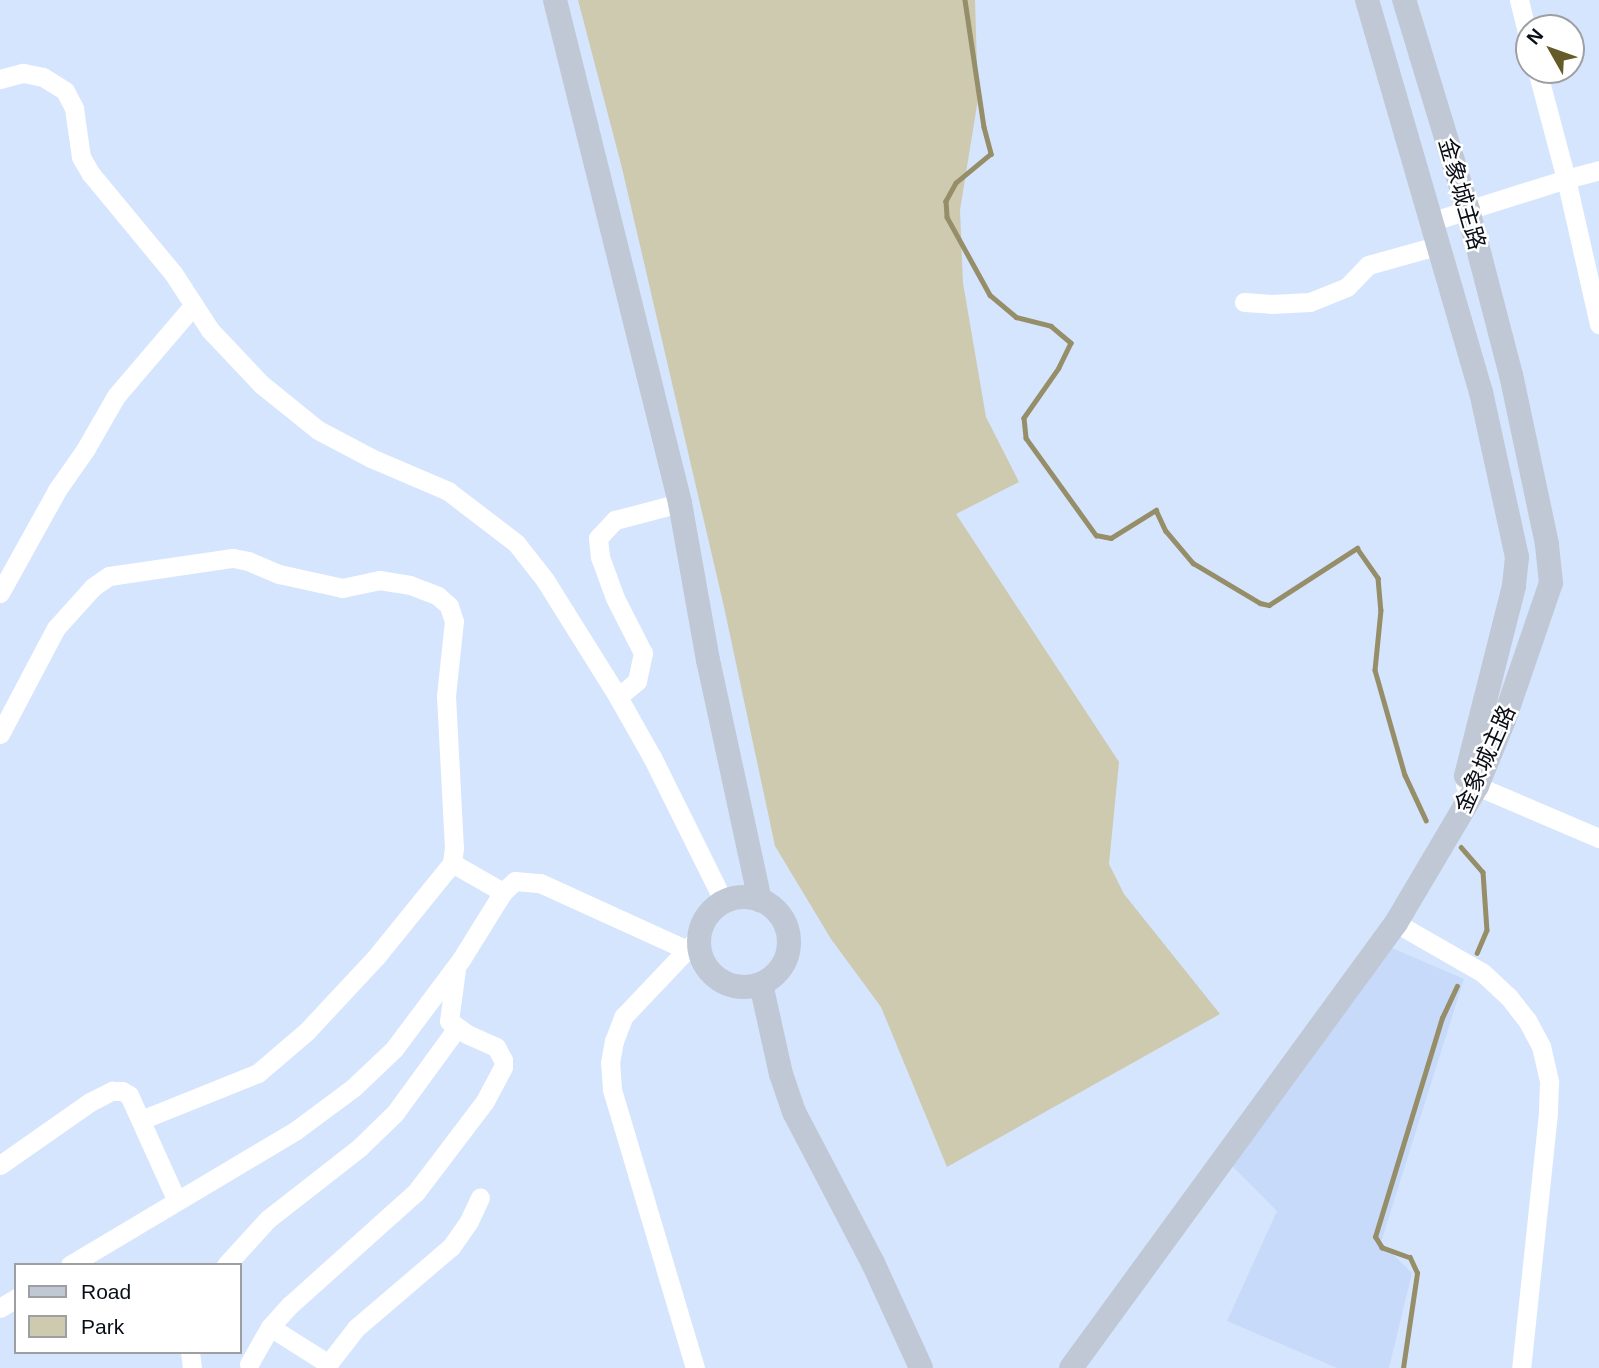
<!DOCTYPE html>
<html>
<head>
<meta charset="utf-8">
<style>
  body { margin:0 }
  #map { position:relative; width:1599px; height:1368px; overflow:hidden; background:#d5e5fd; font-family:Helvetica,"Noto Sans SC",sans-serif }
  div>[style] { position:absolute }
  .built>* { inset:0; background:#c7daf9 }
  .green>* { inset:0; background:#cecaaf }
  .stream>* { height:4.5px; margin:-2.25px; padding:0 2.25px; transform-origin:2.25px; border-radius:2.25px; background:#958e68 }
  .minor>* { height:19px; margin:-9.5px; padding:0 9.5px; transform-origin:9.5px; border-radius:9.5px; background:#fff }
  .major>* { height:24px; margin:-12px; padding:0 12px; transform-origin:12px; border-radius:12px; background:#c0c8d5 }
  .major>.ring { margin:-12px; padding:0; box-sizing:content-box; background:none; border:24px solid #c0c8d5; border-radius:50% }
  span { translate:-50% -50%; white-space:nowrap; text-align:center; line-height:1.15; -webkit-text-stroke:5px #fff; paint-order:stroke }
  .street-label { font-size:23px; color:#0a0f17 }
  .legend { position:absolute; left:14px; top:1263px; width:228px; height:91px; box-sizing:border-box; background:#fff; border:2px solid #9d9fa2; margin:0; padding:9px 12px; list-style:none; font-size:21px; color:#0a0f17 }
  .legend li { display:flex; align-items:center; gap:14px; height:35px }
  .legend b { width:35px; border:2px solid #9d9fa2 }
  .north { position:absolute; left:1515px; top:14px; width:70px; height:70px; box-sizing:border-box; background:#fff; border:2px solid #9d9fa2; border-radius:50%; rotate:310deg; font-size:19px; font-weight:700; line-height:28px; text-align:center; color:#0a0f17 }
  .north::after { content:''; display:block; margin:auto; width:24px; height:32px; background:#655b28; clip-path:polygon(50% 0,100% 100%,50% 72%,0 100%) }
</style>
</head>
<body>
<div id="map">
  <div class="built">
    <div style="clip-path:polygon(1392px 948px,1464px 979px,1381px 1242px,1412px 1273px,1389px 1368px,1337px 1368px,1227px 1321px,1277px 1211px,1229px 1163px)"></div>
  </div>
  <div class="green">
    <div style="clip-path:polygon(578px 0,975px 0,978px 99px,960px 210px,963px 283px,986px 417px,1019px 482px,956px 514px,1119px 762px,1109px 864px,1124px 894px,1220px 1014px,947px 1167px,881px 1007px,831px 939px,775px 846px,724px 607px,622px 168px)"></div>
  </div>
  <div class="stream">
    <div style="left:965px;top:0;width:128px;rotate:81.5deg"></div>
    <div style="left:984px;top:127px;width:28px;rotate:75deg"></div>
    <div style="left:991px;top:154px;width:45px;rotate:140.4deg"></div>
    <div style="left:956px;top:183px;width:21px;rotate:119deg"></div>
    <div style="left:946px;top:201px;width:16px;rotate:86deg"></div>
    <div style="left:947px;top:217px;width:89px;rotate:61.1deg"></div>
    <div style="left:990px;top:295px;width:34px;rotate:40deg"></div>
    <div style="left:1016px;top:317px;width:36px;rotate:14deg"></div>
    <div style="left:1051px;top:326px;width:26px;rotate:40deg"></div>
    <div style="left:1071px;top:343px;width:28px;rotate:116deg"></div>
    <div style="left:1059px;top:368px;width:61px;rotate:125deg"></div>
    <div style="left:1024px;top:418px;width:20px;rotate:84deg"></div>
    <div style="left:1026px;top:438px;width:120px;rotate:54.2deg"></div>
    <div style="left:1096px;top:535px;width:15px;rotate:11deg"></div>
    <div style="left:1111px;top:538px;width:53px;rotate:-31.9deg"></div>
    <div style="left:1156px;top:510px;width:23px;rotate:65deg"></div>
    <div style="left:1166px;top:531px;width:42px;rotate:49.8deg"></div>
    <div style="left:1193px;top:563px;width:78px;rotate:30.8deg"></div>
    <div style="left:1260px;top:603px;width:9px;rotate:13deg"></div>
    <div style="left:1269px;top:605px;width:105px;rotate:-32.9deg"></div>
    <div style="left:1357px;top:548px;width:37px;rotate:55deg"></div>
    <div style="left:1378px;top:578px;width:32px;rotate:85deg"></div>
    <div style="left:1381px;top:610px;width:60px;rotate:95.7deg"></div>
    <div style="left:1375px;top:670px;width:109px;rotate:74.1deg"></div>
    <div style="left:1405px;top:775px;width:50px;rotate:65deg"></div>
    <div style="left:1461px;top:847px;width:33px;rotate:49deg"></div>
    <div style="left:1483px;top:872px;width:58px;rotate:86.1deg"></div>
    <div style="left:1487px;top:930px;width:25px;rotate:113deg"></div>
    <div style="left:1403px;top:1368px;width:96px;rotate:-81.6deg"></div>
    <div style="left:1417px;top:1273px;width:17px;rotate:-115deg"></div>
    <div style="left:1410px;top:1258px;width:30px;rotate:-160deg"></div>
    <div style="left:1382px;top:1248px;width:13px;rotate:-122deg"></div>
    <div style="left:1375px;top:1237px;width:229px;rotate:-73deg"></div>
    <div style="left:1442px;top:1018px;width:35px;rotate:-65deg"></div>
  </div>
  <div class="minor">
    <div style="left:1519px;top:0;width:41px;rotate:76deg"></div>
    <div style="left:1537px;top:70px;width:113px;rotate:75.1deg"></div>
    <div style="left:1566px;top:179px;width:34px;rotate:-15deg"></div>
    <div style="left:0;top:79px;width:24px;rotate:-15deg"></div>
    <div style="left:23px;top:73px;width:20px;rotate:11deg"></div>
    <div style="left:43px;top:77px;width:26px;rotate:32deg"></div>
    <div style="left:65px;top:91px;width:19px;rotate:62deg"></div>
    <div style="left:74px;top:108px;width:49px;rotate:81.9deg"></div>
    <div style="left:81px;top:157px;width:20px;rotate:60deg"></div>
    <div style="left:91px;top:174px;width:129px;rotate:50.4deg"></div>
    <div style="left:173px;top:273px;width:68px;rotate:57deg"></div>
    <div style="left:210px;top:330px;width:74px;rotate:46.6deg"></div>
    <div style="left:261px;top:384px;width:73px;rotate:38.9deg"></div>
    <div style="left:318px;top:430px;width:60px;rotate:27.8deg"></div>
    <div style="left:371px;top:458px;width:84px;rotate:23.2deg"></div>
    <div style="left:448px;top:491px;width:86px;rotate:37.4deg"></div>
    <div style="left:516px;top:543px;width:47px;rotate:51.9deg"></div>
    <div style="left:545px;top:580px;width:138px;rotate:58deg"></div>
    <div style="left:618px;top:697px;width:69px;rotate:60.5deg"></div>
    <div style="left:652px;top:757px;width:162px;rotate:63.6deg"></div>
    <div style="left:1433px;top:221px;width:139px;rotate:-17.5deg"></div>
    <div style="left:1566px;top:179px;width:149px;rotate:77.2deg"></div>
    <div style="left:1244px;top:302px;width:27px;rotate:4deg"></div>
    <div style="left:1271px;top:304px;width:39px;rotate:-3deg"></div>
    <div style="left:1310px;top:302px;width:40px;rotate:-22deg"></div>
    <div style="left:1347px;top:287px;width:30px;rotate:-46deg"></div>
    <div style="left:1368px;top:265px;width:75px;rotate:-15.5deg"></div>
    <div style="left:0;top:593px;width:118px;rotate:-61deg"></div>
    <div style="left:57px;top:490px;width:49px;rotate:-55deg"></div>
    <div style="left:85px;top:450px;width:62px;rotate:-60.1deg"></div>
    <div style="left:116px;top:396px;width:117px;rotate:-49.5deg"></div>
    <div style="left:618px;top:697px;width:25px;rotate:-40deg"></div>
    <div style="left:637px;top:681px;width:29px;rotate:-78deg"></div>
    <div style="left:643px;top:653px;width:62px;rotate:-117deg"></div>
    <div style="left:615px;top:598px;width:44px;rotate:-110.1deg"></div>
    <div style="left:600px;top:557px;width:19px;rotate:-96deg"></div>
    <div style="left:598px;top:538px;width:25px;rotate:-47deg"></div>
    <div style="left:615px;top:520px;width:67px;rotate:-14.7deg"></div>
    <div style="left:0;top:734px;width:120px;rotate:-62.2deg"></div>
    <div style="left:56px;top:628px;width:55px;rotate:-47.9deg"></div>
    <div style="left:93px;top:587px;width:19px;rotate:-35deg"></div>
    <div style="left:109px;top:576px;width:125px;rotate:-8.3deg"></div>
    <div style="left:233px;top:558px;width:15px;rotate:11deg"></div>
    <div style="left:248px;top:561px;width:34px;rotate:23deg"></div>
    <div style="left:279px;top:574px;width:65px;rotate:12.5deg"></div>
    <div style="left:342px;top:588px;width:38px;rotate:-12deg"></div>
    <div style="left:379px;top:580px;width:31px;rotate:9deg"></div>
    <div style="left:410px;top:585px;width:30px;rotate:21deg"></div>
    <div style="left:438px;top:596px;width:15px;rotate:42deg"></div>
    <div style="left:449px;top:606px;width:16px;rotate:72deg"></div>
    <div style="left:454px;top:621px;width:75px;rotate:96.1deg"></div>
    <div style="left:446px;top:696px;width:152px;rotate:87deg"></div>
    <div style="left:454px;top:848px;width:15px;rotate:98deg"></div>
    <div style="left:452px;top:863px;width:59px;rotate:29.6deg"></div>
    <div style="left:1465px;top:785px;width:12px;rotate:5deg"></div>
    <div style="left:1477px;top:786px;width:133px;rotate:23.1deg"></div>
    <div style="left:1396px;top:923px;width:100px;rotate:29.9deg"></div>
    <div style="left:1483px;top:973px;width:34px;rotate:43deg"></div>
    <div style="left:1508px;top:996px;width:31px;rotate:52deg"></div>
    <div style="left:1527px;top:1020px;width:30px;rotate:62deg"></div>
    <div style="left:1541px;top:1046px;width:37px;rotate:77deg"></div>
    <div style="left:1549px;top:1082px;width:31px;rotate:92deg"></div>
    <div style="left:1548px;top:1113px;width:256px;rotate:96deg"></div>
    <div style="left:141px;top:1120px;width:126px;rotate:-21.9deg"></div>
    <div style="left:258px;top:1073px;width:65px;rotate:-40.6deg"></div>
    <div style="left:307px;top:1031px;width:101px;rotate:-47deg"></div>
    <div style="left:376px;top:957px;width:121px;rotate:-51deg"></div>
    <div style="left:0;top:1165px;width:110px;rotate:-35deg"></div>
    <div style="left:90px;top:1102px;width:25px;rotate:-27deg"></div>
    <div style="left:112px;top:1091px;width:10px"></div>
    <div style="left:122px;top:1091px;width:8px;rotate:30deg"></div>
    <div style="left:129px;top:1095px;width:114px;rotate:65.7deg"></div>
    <div style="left:70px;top:1265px;width:262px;rotate:-30.8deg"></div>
    <div style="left:295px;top:1131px;width:74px;rotate:-36.7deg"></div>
    <div style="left:354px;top:1087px;width:55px;rotate:-43.5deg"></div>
    <div style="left:394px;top:1049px;width:114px;rotate:-53.2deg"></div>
    <div style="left:462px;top:958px;width:78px;rotate:-58.2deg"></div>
    <div style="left:503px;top:892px;width:16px;rotate:-43deg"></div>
    <div style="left:515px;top:881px;width:25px;rotate:5deg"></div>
    <div style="left:540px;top:883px;width:162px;rotate:24.5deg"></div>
    <div style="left:226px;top:1265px;width:62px;rotate:-47.6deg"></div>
    <div style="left:268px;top:1219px;width:117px;rotate:-38deg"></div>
    <div style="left:360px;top:1147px;width:49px;rotate:-44.2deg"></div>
    <div style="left:395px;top:1113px;width:105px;rotate:-53.9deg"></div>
    <div style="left:0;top:1308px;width:19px;rotate:-32deg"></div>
    <div style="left:270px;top:1327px;width:67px;rotate:32.3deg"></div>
    <div style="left:190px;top:1352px;width:16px;rotate:83deg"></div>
    <div style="left:249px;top:1364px;width:43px;rotate:-60.4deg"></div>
    <div style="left:270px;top:1327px;width:30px;rotate:-48deg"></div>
    <div style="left:290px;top:1305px;width:169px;rotate:-41.9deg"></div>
    <div style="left:416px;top:1192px;width:114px;rotate:-52.8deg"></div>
    <div style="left:485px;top:1101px;width:38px;rotate:-62deg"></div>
    <div style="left:503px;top:1067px;width:7px;rotate:-90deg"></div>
    <div style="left:503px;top:1060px;width:15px;rotate:-118deg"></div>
    <div style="left:496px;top:1047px;width:32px;rotate:-156deg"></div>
    <div style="left:467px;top:1034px;width:22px;rotate:-144deg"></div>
    <div style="left:449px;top:1021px;width:52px;rotate:-82.3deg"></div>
    <div style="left:325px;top:1368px;width:51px;rotate:-52.2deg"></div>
    <div style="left:356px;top:1328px;width:125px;rotate:-40.5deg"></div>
    <div style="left:451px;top:1247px;width:32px;rotate:-55deg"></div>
    <div style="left:469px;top:1221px;width:26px;rotate:-65deg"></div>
    <div style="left:695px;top:1368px;width:291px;rotate:-106.6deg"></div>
    <div style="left:612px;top:1089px;width:26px;rotate:-94deg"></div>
    <div style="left:610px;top:1063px;width:22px;rotate:-80deg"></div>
    <div style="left:614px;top:1041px;width:26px;rotate:-69deg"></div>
    <div style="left:623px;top:1017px;width:112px;rotate:-46.5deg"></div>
  </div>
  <div class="major">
    <div style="left:555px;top:0;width:518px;rotate:76.04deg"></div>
    <div style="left:680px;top:503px;width:159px;rotate:79.9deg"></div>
    <div style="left:708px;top:660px;width:246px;rotate:77.8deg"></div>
    <div style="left:1367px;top:0;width:408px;rotate:73.8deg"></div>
    <div style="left:1481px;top:392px;width:169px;rotate:77.7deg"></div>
    <div style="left:1517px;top:557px;width:29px;rotate:96deg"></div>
    <div style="left:1514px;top:586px;width:196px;rotate:104.2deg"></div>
    <div class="ring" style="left:699px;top:897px;width:66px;height:66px"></div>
    <div style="left:761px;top:984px;width:92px;rotate:77.5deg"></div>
    <div style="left:781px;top:1074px;width:40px;rotate:71.1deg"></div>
    <div style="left:794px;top:1112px;width:170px;rotate:62.4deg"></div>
    <div style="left:873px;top:1263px;width:115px;rotate:65.4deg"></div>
    <div style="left:1071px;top:1368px;width:551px;rotate:-53.86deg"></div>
    <div style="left:1396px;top:923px;width:159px;rotate:-59.4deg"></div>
    <div style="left:1477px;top:786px;width:71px;rotate:-67.8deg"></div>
    <div style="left:1504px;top:720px;width:145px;rotate:-71.1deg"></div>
    <div style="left:1551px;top:583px;width:39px;rotate:-96deg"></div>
    <div style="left:1547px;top:544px;width:173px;rotate:-102deg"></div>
    <div style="left:1511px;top:375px;width:171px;rotate:-104.6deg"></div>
    <div style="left:1468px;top:210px;width:220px;rotate:-106.9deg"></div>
  </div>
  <div class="street-label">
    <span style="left:1462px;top:194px;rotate:74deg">金象城主路</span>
    <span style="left:1485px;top:759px;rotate:-66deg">金象城主路</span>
  </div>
  <ul class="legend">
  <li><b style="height:9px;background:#c0c8d5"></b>Road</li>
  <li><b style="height:19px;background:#cecaaf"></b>Park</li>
  </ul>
  <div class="north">N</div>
</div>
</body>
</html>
